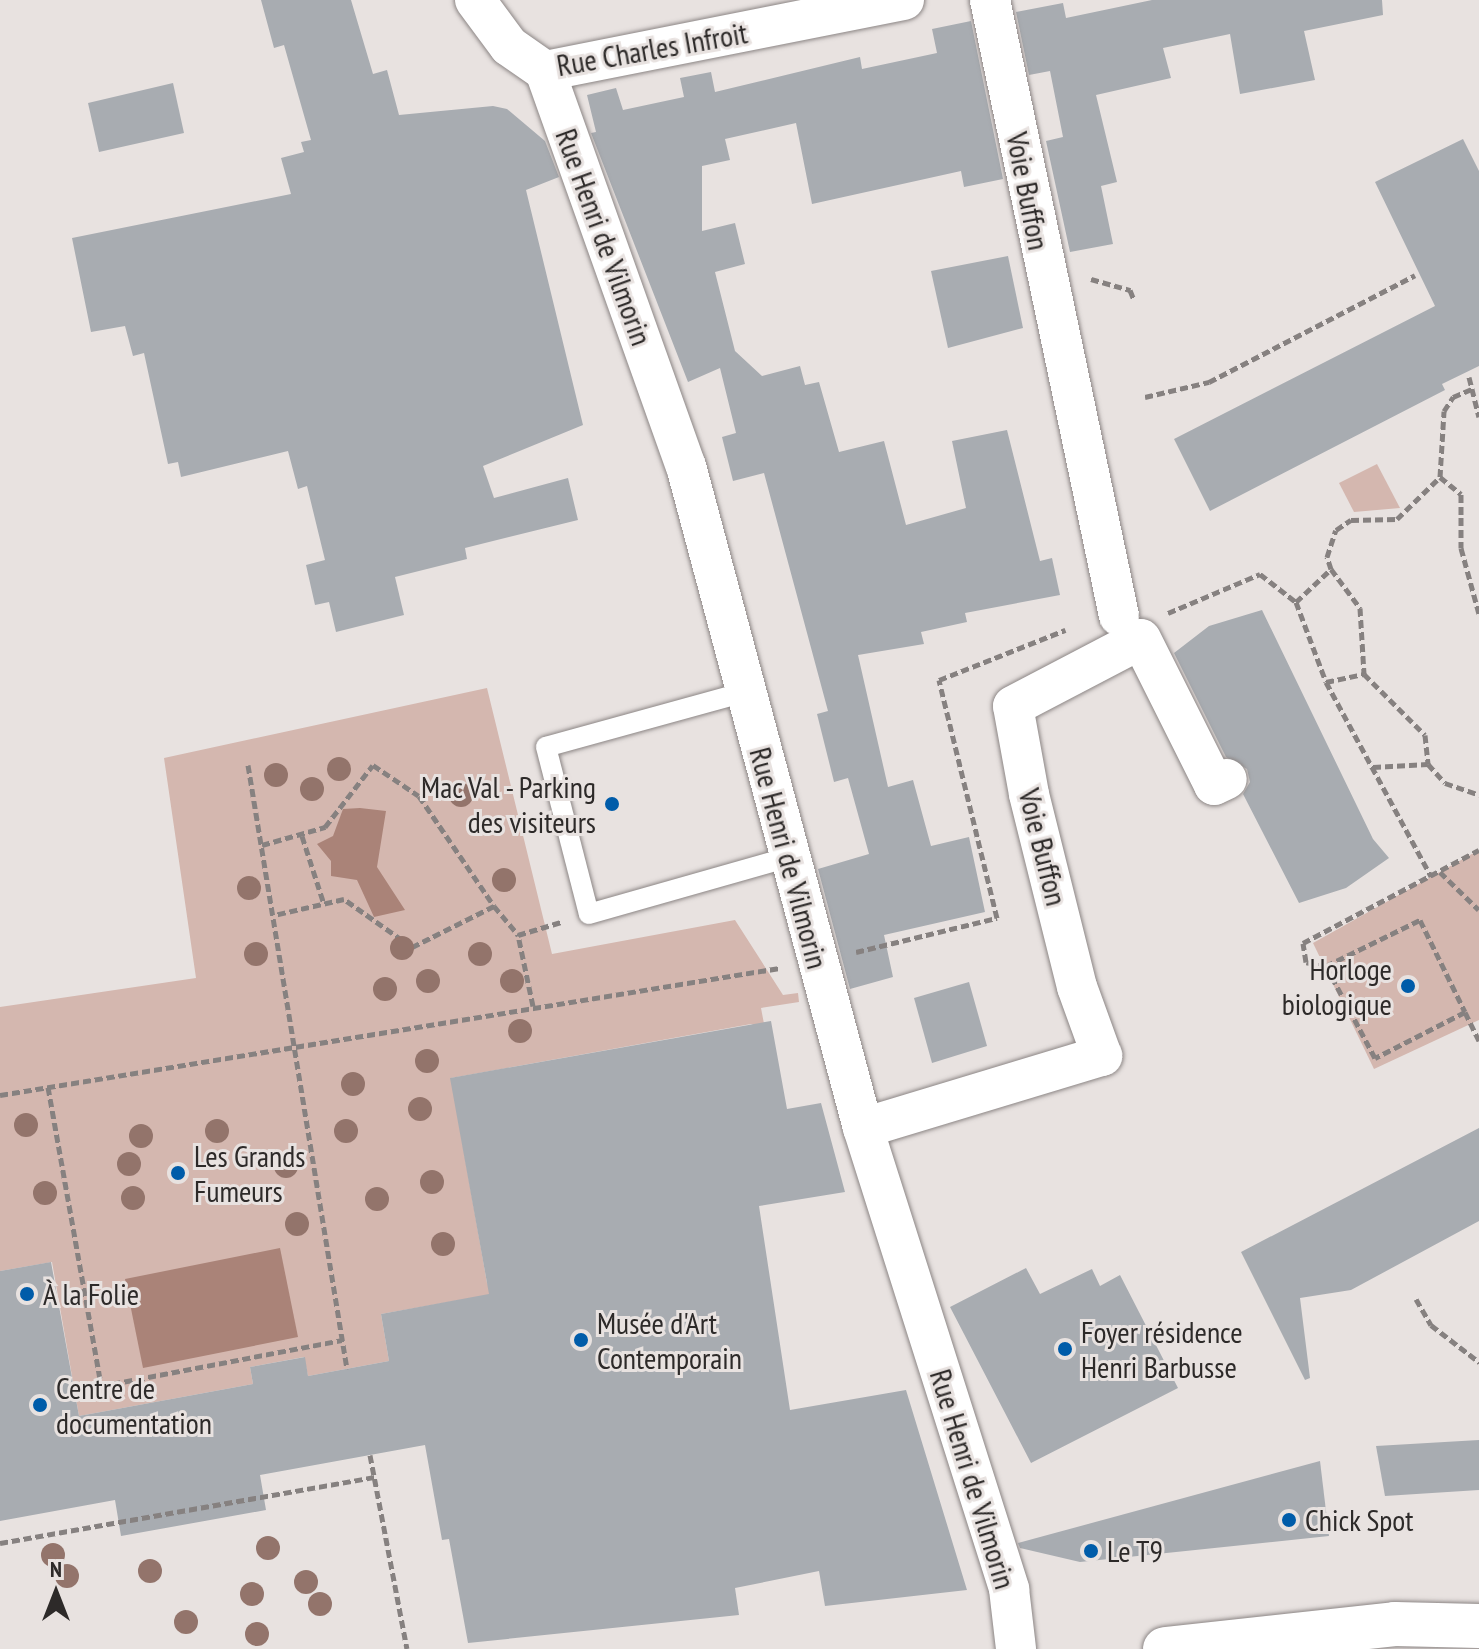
<!DOCTYPE html>
<html>
<head>
<meta charset="utf-8">
<style>
  body { margin:0 }
  #map { position:relative; width:1479px; height:1649px; overflow:hidden; background:#e8e2e0; font-family:"PT Sans Narrow",sans-serif }
  div>[style] { position:absolute }
  .green>* { inset:0; background:#d4b7af }
  .water>* { inset:0; background:#aa8378 }
  .building>* { inset:0; background:#a8acb1 }
  .path>* { height:5px; margin-top:-2.5px; transform-origin:0; background:repeating-linear-gradient(90deg,#868180 0 8px,transparent 0 12px) }
  .roads { filter:drop-shadow(0 0 2px #8c8685) drop-shadow(0 0 2px #8c8685) }
  .lane>* { height:20px; margin:-10px; padding:0 10px; transform-origin:10px; border-radius:10px; background:#fff }
  .street>* { height:40px; margin:-20px; padding:0 20px; transform-origin:20px; border-radius:20px; background:#fff }
  .secondary>* { height:44px; margin:-22px; padding:0 22px; transform-origin:22px; border-radius:22px; background:#fff }
  .trees>* { width:24px; height:24px; margin:-12px; border-radius:50%; background:#93746b }
  .dots>* { width:22px; height:22px; translate:-50% -50%; box-sizing:border-box; border:4px solid #e8e2e0; border-radius:50% }
  span { translate:-50% -50%; white-space:nowrap; text-align:center; line-height:1.15; -webkit-text-stroke:6px #e8e2e0; paint-order:stroke }
  .street-label { font-size:30px; color:#2d2a29 }
  .poi-label { font-size:30px; color:#2d2a29 }
  .right { translate:-100% -50%; text-align:right }
  .left { translate:0 -50%; text-align:left }
  .north { position:absolute; left:16px; top:1553px; width:80px; height:80px; -webkit-text-stroke:6px #e8e2e0; paint-order:stroke; rotate:0deg; font-size:22px; font-weight:700; line-height:32px; text-align:center; color:#2d2a29 }
  .north::after { content:''; display:block; margin:auto; width:28px; height:36px; background:#2d2a29; clip-path:polygon(50% 0,100% 100%,50% 72%,0 100%) }
</style>
</head>
<body>
<div id="map">
  <div class="green">
    <div style="clip-path:polygon(1377px 464px,1400px 508px,1354px 512px,1339px 483px)"></div>
    <div style="clip-path:polygon(487px 688px,552px 954px,735px 920px,783px 995px,798px 993px,799px 1002px,761px 1008px,765px 1029px,751px 1024px,451px 1078px,487px 1283px,494px 1294px,381px 1314px,389px 1361px,308px 1376px,304px 1357px,250px 1367px,253px 1384px,79px 1416px,52px 1262px,0 1271px,0 1007px,196px 978px,164px 758px)"></div>
    <div style="clip-path:polygon(1479px 850px,1479px 1020px,1374px 1069px,1313px 943px)"></div>
  </div>
  <div class="water">
    <div style="clip-path:polygon(360px 808px,386px 811px,377px 867px,405px 910px,374px 917px,357px 880px,331px 876px,331px 861px,317px 844px,333px 836px,343px 809px)"></div>
    <div style="clip-path:polygon(280px 1248px,298px 1337px,143px 1368px,125px 1279px)"></div>
  </div>
  <div class="building">
    <div style="clip-path:polygon(261px 0,351px 0,373px 74px,387px 70px,399px 115px,493px 106px,507px 109px,545px 141px,559px 177px,526px 190px,583px 425px,483px 466px,494px 498px,568px 478px,578px 520px,465px 548px,467px 559px,395px 577px,404px 615px,336px 632px,329px 602px,315px 605px,306px 565px,325px 560px,307px 486px,298px 489px,288px 451px,181px 477px,178px 462px,168px 464px,144px 353px,133px 356px,125px 326px,91px 332px,72px 238px,291px 194px,281px 158px,304px 152px,301px 142px,311px 140px,284px 45px,274px 48px)"></div>
    <div style="clip-path:polygon(1152px 0,1382px 0,1383px 15px,1304px 31px,1315px 80px,1240px 94px,1230px 34px,1163px 48px,1171px 78px,1096px 95px,1117px 182px,1101px 186px,1113px 244px,1070px 252px,1046px 141px,1063px 137px,1050px 71px,1029px 75px,1016px 12px,1063px 3px,1066px 18px)"></div>
    <div style="clip-path:polygon(971px 21px,1003px 179px,964px 187px,961px 171px,812px 204px,796px 123px,725px 139px,730px 160px,702px 166px,702px 231px,735px 223px,745px 264px,715px 272px,735px 351px,762px 376px,800px 366px,805px 385px,819px 382px,839px 452px,884px 441px,906px 525px,966px 508px,952px 441px,1007px 430px,1040px 561px,1052px 558px,1060px 595px,965px 613px,967px 622px,921px 632px,924px 644px,858px 655px,888px 787px,913px 780px,931px 846px,969px 837px,985px 912px,884px 935px,893px 977px,850px 989px,818px 869px,869px 854px,848px 778px,834px 782px,817px 714px,828px 711px,764px 473px,733px 481px,722px 437px,736px 433px,720px 368px,688px 382px,591px 133px,596px 132px,587px 95px,616px 88px,623px 110px,684px 97px,680px 78px,711px 72px,715px 92px,860px 57px,862px 69px,937px 53px,932px 29px)"></div>
    <div style="clip-path:polygon(173px 83px,184px 133px,99px 152px,88px 103px)"></div>
    <div style="clip-path:polygon(1463px 139px,1479px 171px,1479px 366px,1442px 384px,1445px 390px,1210px 511px,1174px 439px,1435px 306px,1375px 182px)"></div>
    <div style="clip-path:polygon(1008px 256px,1023px 328px,948px 348px,931px 271px)"></div>
    <div style="clip-path:polygon(1262px 610px,1373px 839px,1389px 858px,1346px 888px,1299px 903px,1243px 794px,1250px 782px,1247px 769px,1226px 757px,1174px 653px,1209px 626px)"></div>
    <div style="clip-path:polygon(969px 982px,987px 1046px,932px 1063px,914px 998px)"></div>
    <div style="clip-path:polygon(771px 1021px,787px 1109px,821px 1103px,845px 1192px,759px 1206px,790px 1410px,906px 1390px,967px 1590px,825px 1606px,819px 1571px,735px 1588px,739px 1615px,468px 1643px,449px 1539px,442px 1540px,425px 1445px,260px 1475px,266px 1510px,121px 1536px,115px 1500px,0 1521px,0 1271px,51px 1262px,79px 1416px,253px 1384px,250px 1367px,305px 1357px,308px 1376px,389px 1361px,381px 1314px,489px 1294px,450px 1078px)"></div>
    <div style="clip-path:polygon(1479px 1128px,1479px 1221px,1351px 1290px,1300px 1298px,1310px 1378px,1305px 1380px,1241px 1252px)"></div>
    <div style="clip-path:polygon(1026px 1268px,1040px 1294px,1092px 1269px,1100px 1286px,1120px 1275px,1178px 1388px,1031px 1463px,950px 1307px)"></div>
    <div style="clip-path:polygon(1479px 1440px,1479px 1490px,1385px 1496px,1376px 1446px)"></div>
    <div style="clip-path:polygon(1320px 1461px,1329px 1536px,1080px 1562px,1020px 1548px,1018px 1543px)"></div>
  </div>
  <div class="path">
    <div style="left:1091px;top:279px;width:41px;rotate:15.8deg"></div>
    <div style="left:1130px;top:290px;width:11px;rotate:68deg"></div>
    <div style="left:1469px;top:377px;width:41px;rotate:76deg"></div>
    <div style="left:1145px;top:397px;width:66px;rotate:-13.2deg"></div>
    <div style="left:1209px;top:382px;width:232px;rotate:-27.4deg"></div>
    <div style="left:1440px;top:477px;width:27px;rotate:39deg"></div>
    <div style="left:1461px;top:494px;width:54px;rotate:90deg"></div>
    <div style="left:1461px;top:548px;width:68px;rotate:74.7deg"></div>
    <div style="left:1331px;top:569px;width:49px;rotate:53.4deg"></div>
    <div style="left:1360px;top:608px;width:66px;rotate:86.5deg"></div>
    <div style="left:1296px;top:602px;width:85px;rotate:69.4deg"></div>
    <div style="left:1326px;top:682px;width:39px;rotate:-12deg"></div>
    <div style="left:1364px;top:674px;width:86px;rotate:45deg"></div>
    <div style="left:1425px;top:735px;width:29px;rotate:84deg"></div>
    <div style="left:1428px;top:764px;width:25px;rotate:48deg"></div>
    <div style="left:1445px;top:783px;width:36px;rotate:19deg"></div>
    <div style="left:1168px;top:613px;width:100px;rotate:-23deg"></div>
    <div style="left:1260px;top:574px;width:46px;rotate:37.9deg"></div>
    <div style="left:1296px;top:602px;width:48px;rotate:-43.3deg"></div>
    <div style="left:1331px;top:569px;width:13px;rotate:-108deg"></div>
    <div style="left:1327px;top:557px;width:28px;rotate:-72deg"></div>
    <div style="left:1336px;top:530px;width:18px;rotate:-34deg"></div>
    <div style="left:1351px;top:520px;width:46px;rotate:-1.2deg"></div>
    <div style="left:1397px;top:519px;width:60px;rotate:-44.3deg"></div>
    <div style="left:1440px;top:477px;width:66px;rotate:-86.5deg"></div>
    <div style="left:1444px;top:411px;width:17px;rotate:-57deg"></div>
    <div style="left:1453px;top:397px;width:21px;rotate:-23deg"></div>
    <div style="left:1326px;top:682px;width:221px;rotate:61.6deg"></div>
    <div style="left:248px;top:765px;width:612px;rotate:80.69deg"></div>
    <div style="left:1373px;top:767px;width:55px;rotate:-3.1deg"></div>
    <div style="left:302px;top:836px;width:71px;rotate:72.1deg"></div>
    <div style="left:262px;top:845px;width:66px;rotate:-15.9deg"></div>
    <div style="left:325px;top:827px;width:78px;rotate:-52.3deg"></div>
    <div style="left:373px;top:765px;width:55px;rotate:34deg"></div>
    <div style="left:419px;top:796px;width:133px;rotate:55.7deg"></div>
    <div style="left:494px;top:906px;width:92px;rotate:153.4deg"></div>
    <div style="left:412px;top:947px;width:83px;rotate:-144.8deg"></div>
    <div style="left:344px;top:899px;width:72px;rotate:167.1deg"></div>
    <div style="left:1440px;top:872px;width:54px;rotate:44.3deg"></div>
    <div style="left:494px;top:906px;width:38px;rotate:50deg"></div>
    <div style="left:1420px;top:920px;width:102px;rotate:63.9deg"></div>
    <div style="left:1465px;top:1012px;width:101px;rotate:152.9deg"></div>
    <div style="left:1375px;top:1058px;width:104px;rotate:-118deg"></div>
    <div style="left:1326px;top:966px;width:105px;rotate:-26.1deg"></div>
    <div style="left:856px;top:952px;width:145px;rotate:-13.6deg"></div>
    <div style="left:997px;top:918px;width:245px;rotate:-103.7deg"></div>
    <div style="left:939px;top:680px;width:136px;rotate:-21.6deg"></div>
    <div style="left:1326px;top:966px;width:20px;rotate:-169deg"></div>
    <div style="left:1306px;top:962px;width:19px;rotate:-99deg"></div>
    <div style="left:1303px;top:943px;width:199px;rotate:-27.9deg"></div>
    <div style="left:533px;top:1006px;width:73px;rotate:-101.9deg"></div>
    <div style="left:518px;top:935px;width:45px;rotate:-16.8deg"></div>
    <div style="left:1465px;top:1012px;width:32px;rotate:64deg"></div>
    <div style="left:48px;top:1087px;width:304px;rotate:79.9deg"></div>
    <div style="left:101px;top:1386px;width:245px;rotate:-10.8deg"></div>
    <div style="left:0;top:1095px;width:790px;rotate:-9.25deg"></div>
    <div style="left:1416px;top:1299px;width:30px;rotate:60deg"></div>
    <div style="left:1431px;top:1325px;width:61px;rotate:37.6deg"></div>
    <div style="left:370px;top:1455px;width:197px;rotate:79.2deg"></div>
    <div style="left:0;top:1543px;width:381px;rotate:-10deg"></div>
  </div>
  <div class="roads">
    <div class="lane">
      <div style="left:745px;top:692px;width:206px;rotate:164.6deg"></div>
      <div style="left:546px;top:747px;width:172px;rotate:75.6deg"></div>
      <div style="left:589px;top:914px;width:208px;rotate:-15.9deg"></div>
    </div>
    <div class="street">
      <div style="left:475px;top:0;width:57px;rotate:53.5deg"></div>
      <div style="left:509px;top:46px;width:44px;rotate:34.8deg"></div>
      <div style="left:545px;top:71px;width:366px;rotate:-11.2deg"></div>
      <div style="left:990px;top:0;width:629px;rotate:78.17deg"></div>
      <div style="left:545px;top:71px;width:419px;rotate:70.4deg"></div>
      <div style="left:686px;top:466px;width:685px;rotate:75.03deg"></div>
      <div style="left:863px;top:1128px;width:484px;rotate:72.4deg"></div>
      <div style="left:1009px;top:1589px;width:60px;rotate:83.3deg"></div>
      <div style="left:863px;top:1128px;width:250px;rotate:-16.8deg"></div>
      <div style="left:1102px;top:1056px;width:73px;rotate:-109.9deg"></div>
      <div style="left:1077px;top:987px;width:199px;rotate:-104deg"></div>
      <div style="left:1029px;top:794px;width:89px;rotate:-100.3deg"></div>
      <div style="left:1013px;top:706px;width:144px;rotate:-27.6deg"></div>
      <div style="left:1141px;top:639px;width:163px;rotate:63.4deg"></div>
      <div style="left:1214px;top:785px;width:14px;rotate:-25deg"></div>
    </div>
    <div class="secondary">
      <div style="left:1165px;top:1649px;width:231px;rotate:-6.2deg"></div>
      <div style="left:1395px;top:1624px;width:84px;rotate:1.4deg"></div>
    </div>
  </div>
  <div class="trees">
    <div style="left:339px;top:769px"></div>
    <div style="left:276px;top:775px"></div>
    <div style="left:312px;top:789px"></div>
    <div style="left:461px;top:795px"></div>
    <div style="left:504px;top:880px"></div>
    <div style="left:249px;top:888px"></div>
    <div style="left:402px;top:948px"></div>
    <div style="left:256px;top:954px"></div>
    <div style="left:480px;top:954px"></div>
    <div style="left:428px;top:981px"></div>
    <div style="left:512px;top:981px"></div>
    <div style="left:385px;top:989px"></div>
    <div style="left:520px;top:1031px"></div>
    <div style="left:427px;top:1061px"></div>
    <div style="left:353px;top:1084px"></div>
    <div style="left:420px;top:1109px"></div>
    <div style="left:26px;top:1125px"></div>
    <div style="left:217px;top:1131px"></div>
    <div style="left:346px;top:1131px"></div>
    <div style="left:141px;top:1136px"></div>
    <div style="left:129px;top:1164px"></div>
    <div style="left:286px;top:1166px"></div>
    <div style="left:432px;top:1182px"></div>
    <div style="left:45px;top:1193px"></div>
    <div style="left:133px;top:1198px"></div>
    <div style="left:377px;top:1199px"></div>
    <div style="left:297px;top:1224px"></div>
    <div style="left:443px;top:1244px"></div>
    <div style="left:268px;top:1548px"></div>
    <div style="left:53px;top:1555px"></div>
    <div style="left:150px;top:1571px"></div>
    <div style="left:67px;top:1576px"></div>
    <div style="left:306px;top:1582px"></div>
    <div style="left:252px;top:1594px"></div>
    <div style="left:320px;top:1604px"></div>
    <div style="left:186px;top:1622px"></div>
    <div style="left:257px;top:1634px"></div>
  </div>
  <div class="dots">
    <div style="left:612px;top:804px;background:#005ca9"></div>
    <div style="left:1408px;top:986px;background:#005ca9"></div>
    <div style="left:178px;top:1173px;background:#005ca9"></div>
    <div style="left:27px;top:1294px;background:#005ca9"></div>
    <div style="left:581px;top:1340px;background:#005ca9"></div>
    <div style="left:1065px;top:1349px;background:#005ca9"></div>
    <div style="left:40px;top:1405px;background:#005ca9"></div>
    <div style="left:1289px;top:1520px;background:#005ca9"></div>
    <div style="left:1091px;top:1551px;background:#005ca9"></div>
  </div>
  <div class="street-label">
    <span style="left:652px;top:49px;rotate:-10deg">Rue Charles Infroit</span>
    <span style="left:1028px;top:191px;rotate:79deg">Voie Buffon</span>
    <span style="left:604px;top:237px;rotate:70deg">Rue Henri de Vilmorin</span>
    <span style="left:1043px;top:847px;rotate:76deg">Voie Buffon</span>
    <span style="left:789px;top:858px;rotate:75deg">Rue Henri de Vilmorin</span>
    <span style="left:973px;top:1479px;rotate:73deg">Rue Henri de Vilmorin</span>
  </div>
  <div class="poi-label">
    <span class="right" style="left:596px;top:804px">Mac Val - Parking<br>des visiteurs</span>
    <span class="right" style="left:1392px;top:986px">Horloge<br>biologique</span>
    <span class="left" style="left:194px;top:1173px">Les Grands<br>Fumeurs</span>
    <span class="left" style="left:43px;top:1294px">À la Folie</span>
    <span class="left" style="left:597px;top:1340px">Musée d'Art<br>Contemporain</span>
    <span class="left" style="left:1081px;top:1349px">Foyer résidence<br>Henri Barbusse</span>
    <span class="left" style="left:56px;top:1405px">Centre de<br>documentation</span>
    <span class="left" style="left:1305px;top:1520px">Chick Spot</span>
    <span class="left" style="left:1107px;top:1551px">Le T9</span>
  </div>
  <div class="north">N</div>
</div>
</body>
</html>
